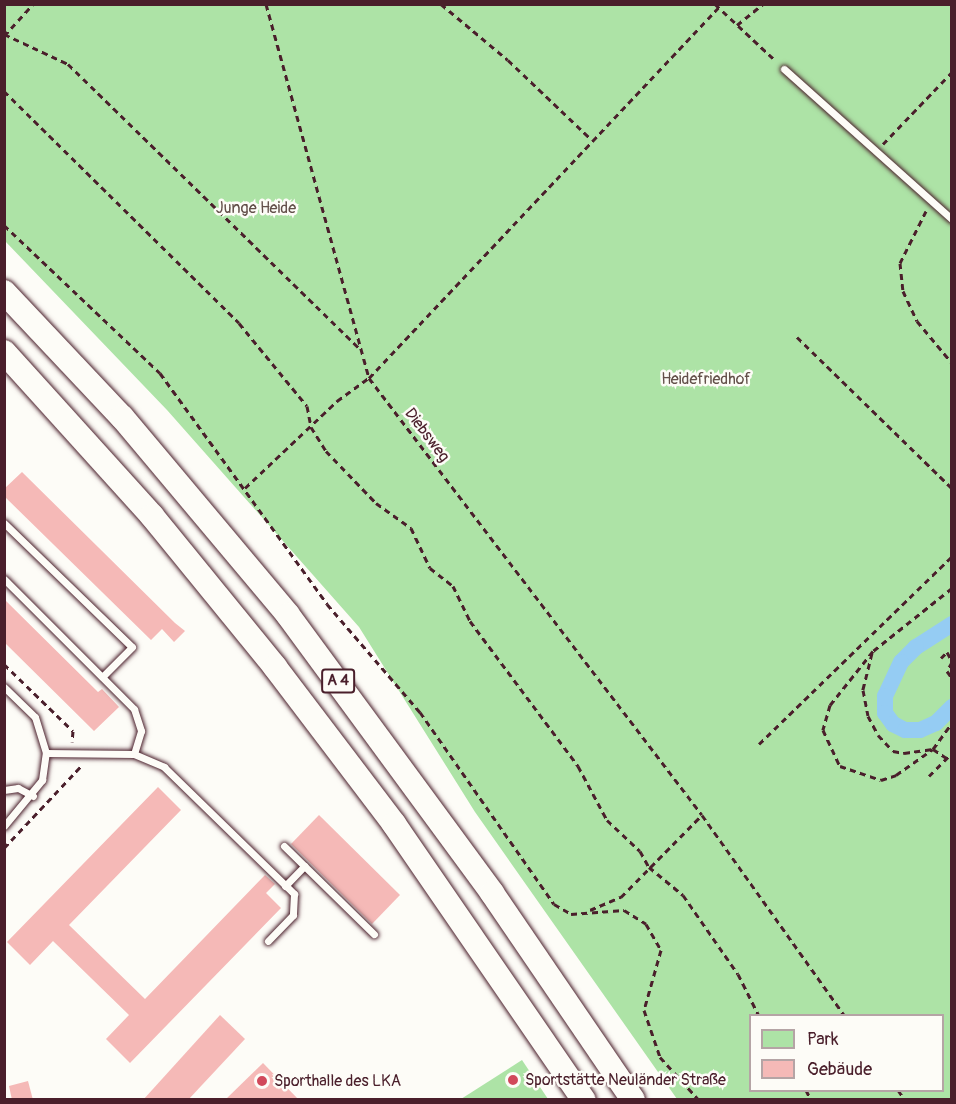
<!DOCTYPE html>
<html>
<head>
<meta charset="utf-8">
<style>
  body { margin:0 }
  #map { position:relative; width:956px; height:1104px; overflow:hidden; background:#fdfcf7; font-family:Pangolin,sans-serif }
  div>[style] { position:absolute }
  .green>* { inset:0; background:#ade3a6 }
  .canal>* { height:16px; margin:-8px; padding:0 8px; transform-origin:8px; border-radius:8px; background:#95ccf3 }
  .building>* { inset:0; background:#f5b9b7 }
  .path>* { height:3px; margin-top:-1.5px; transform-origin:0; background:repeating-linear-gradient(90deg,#4a1f2b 0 6px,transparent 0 10.5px) }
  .roads { filter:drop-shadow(0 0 2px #4a1f2b) drop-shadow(0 0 2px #4a1f2b) }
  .service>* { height:7px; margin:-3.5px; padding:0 3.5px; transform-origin:3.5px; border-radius:3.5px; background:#fdfcf7 }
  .motorway>* { height:24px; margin:-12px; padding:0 12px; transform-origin:12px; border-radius:12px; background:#fdfcf7 }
  .dots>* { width:16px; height:16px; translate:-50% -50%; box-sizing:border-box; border:3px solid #fdfcf7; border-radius:50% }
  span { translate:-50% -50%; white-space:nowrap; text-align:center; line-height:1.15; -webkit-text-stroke:5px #fdfcf7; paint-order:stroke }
  .shield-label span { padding:2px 4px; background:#fdfcf7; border:2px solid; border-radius:4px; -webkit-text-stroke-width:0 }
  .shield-label { font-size:15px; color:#4a1f2b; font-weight:700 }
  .park-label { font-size:16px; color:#63504a }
  .street-label { font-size:16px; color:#4a1f2b }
  .poi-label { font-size:16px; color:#4a1f2b }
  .left { translate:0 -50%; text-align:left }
  .frame { position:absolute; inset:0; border:6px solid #4a1f2b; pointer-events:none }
  .legend { position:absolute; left:749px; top:1014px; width:195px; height:78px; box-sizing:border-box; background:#fdfcf7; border:2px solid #b5a4a5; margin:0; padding:8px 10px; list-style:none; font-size:18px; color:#4a1f2b }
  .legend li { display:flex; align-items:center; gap:12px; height:30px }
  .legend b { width:30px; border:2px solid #b5a4a5 }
</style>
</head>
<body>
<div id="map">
  <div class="green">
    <div style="clip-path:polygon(evenodd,5px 5px,951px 5px,951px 1099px,677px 1099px,475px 812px,359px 627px,167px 410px,5px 241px,5px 5px,750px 1016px,942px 1016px,942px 1090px,750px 1090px,750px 1016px)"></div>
    <div style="clip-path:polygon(522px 1060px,548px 1099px,461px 1099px)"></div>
  </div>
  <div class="canal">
    <div style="left:952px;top:624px;width:43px;rotate:147.4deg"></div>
    <div style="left:916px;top:647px;width:21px;rotate:135deg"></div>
    <div style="left:901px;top:662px;width:38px;rotate:115deg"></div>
    <div style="left:885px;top:696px;width:17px;rotate:90deg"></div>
    <div style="left:885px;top:713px;width:14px;rotate:54deg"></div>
    <div style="left:893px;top:724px;width:13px;rotate:27deg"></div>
    <div style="left:905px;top:730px;width:15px"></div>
    <div style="left:920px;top:730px;width:17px;rotate:-24deg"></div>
    <div style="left:936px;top:723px;width:23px;rotate:-45deg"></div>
  </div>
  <div class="building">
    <div style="clip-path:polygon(22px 472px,175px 623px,185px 631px,174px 642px,162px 629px,151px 640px,4px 496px,4px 489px)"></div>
    <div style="clip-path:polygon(4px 599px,98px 692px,102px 689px,119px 707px,94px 731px,4px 642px)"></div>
    <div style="clip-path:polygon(158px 787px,181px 810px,69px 925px,145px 999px,265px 875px,275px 884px,266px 893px,281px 908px,130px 1063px,106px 1039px,129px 1015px,53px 941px,30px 965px,7px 942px)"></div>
    <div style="clip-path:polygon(319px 815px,400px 895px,372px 924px,291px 844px)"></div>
    <div style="clip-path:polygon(220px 1015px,245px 1039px,188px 1100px,143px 1100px)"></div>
    <div style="clip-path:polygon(263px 1063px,299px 1100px,225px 1100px)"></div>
    <div style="clip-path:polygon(28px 1081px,33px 1100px,12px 1100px,9px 1086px)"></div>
  </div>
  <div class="path">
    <div style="left:266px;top:4px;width:388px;rotate:74.6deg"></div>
    <div style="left:369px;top:378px;width:549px;rotate:52.69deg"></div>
    <div style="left:702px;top:815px;width:247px;rotate:54.6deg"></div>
    <div style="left:441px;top:4px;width:87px;rotate:39.9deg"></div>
    <div style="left:508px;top:60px;width:115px;rotate:43.6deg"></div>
    <div style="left:715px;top:4px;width:83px;rotate:43.1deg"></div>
    <div style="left:737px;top:25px;width:33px;rotate:-39deg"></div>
    <div style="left:4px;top:34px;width:71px;rotate:25.1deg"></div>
    <div style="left:68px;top:64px;width:408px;rotate:44.3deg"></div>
    <div style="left:4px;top:36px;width:43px;rotate:-47.8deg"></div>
    <div style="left:4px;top:91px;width:330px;rotate:44.6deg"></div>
    <div style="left:239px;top:323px;width:107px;rotate:50.7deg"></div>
    <div style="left:307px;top:406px;width:21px;rotate:79deg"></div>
    <div style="left:311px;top:427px;width:28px;rotate:58deg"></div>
    <div style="left:326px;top:451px;width:72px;rotate:46.1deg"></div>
    <div style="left:376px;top:503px;width:43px;rotate:35.5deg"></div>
    <div style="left:411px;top:528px;width:44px;rotate:64.6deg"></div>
    <div style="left:430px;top:568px;width:29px;rotate:38deg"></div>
    <div style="left:453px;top:586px;width:39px;rotate:64deg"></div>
    <div style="left:470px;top:621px;width:181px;rotate:53.3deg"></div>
    <div style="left:578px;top:766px;width:61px;rotate:61.8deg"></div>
    <div style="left:607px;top:820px;width:45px;rotate:43.2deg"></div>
    <div style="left:640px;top:851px;width:18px;rotate:61deg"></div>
    <div style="left:649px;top:867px;width:44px;rotate:39.5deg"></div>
    <div style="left:683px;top:895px;width:96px;rotate:55.2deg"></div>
    <div style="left:738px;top:974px;width:47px;rotate:63.4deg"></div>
    <div style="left:883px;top:144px;width:100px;rotate:-46.2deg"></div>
    <div style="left:926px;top:211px;width:58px;rotate:116.6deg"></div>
    <div style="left:900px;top:263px;width:28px;rotate:84deg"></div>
    <div style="left:903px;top:291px;width:33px;rotate:65deg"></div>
    <div style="left:917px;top:321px;width:55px;rotate:50.2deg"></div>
    <div style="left:4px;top:225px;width:215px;rotate:43.5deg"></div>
    <div style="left:160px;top:373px;width:285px;rotate:54.1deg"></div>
    <div style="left:327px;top:604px;width:143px;rotate:49.3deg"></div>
    <div style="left:420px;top:712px;width:234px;rotate:55.1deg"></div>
    <div style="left:554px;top:904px;width:20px;rotate:30deg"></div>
    <div style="left:571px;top:914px;width:53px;rotate:-4.3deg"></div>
    <div style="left:624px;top:910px;width:26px;rotate:32deg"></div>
    <div style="left:646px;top:924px;width:30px;rotate:60deg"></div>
    <div style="left:661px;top:950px;width:62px;rotate:105.8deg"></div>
    <div style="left:644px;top:1010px;width:50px;rotate:71.2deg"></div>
    <div style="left:660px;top:1057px;width:58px;rotate:47.8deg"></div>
    <div style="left:797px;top:337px;width:216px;rotate:44.3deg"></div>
    <div style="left:245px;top:488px;width:127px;rotate:-43.4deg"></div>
    <div style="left:337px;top:401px;width:39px;rotate:-36deg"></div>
    <div style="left:369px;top:378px;width:509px;rotate:-46.67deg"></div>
    <div style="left:952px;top:588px;width:101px;rotate:141.4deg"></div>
    <div style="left:873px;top:651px;width:69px;rotate:128.5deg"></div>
    <div style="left:830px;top:705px;width:26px;rotate:106deg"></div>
    <div style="left:823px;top:730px;width:40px;rotate:65deg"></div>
    <div style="left:840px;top:766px;width:43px;rotate:18.9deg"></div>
    <div style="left:881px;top:780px;width:16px;rotate:-18deg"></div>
    <div style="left:896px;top:775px;width:45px;rotate:-35.1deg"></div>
    <div style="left:933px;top:749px;width:32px;rotate:-54deg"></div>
    <div style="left:872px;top:653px;width:38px;rotate:104deg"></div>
    <div style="left:863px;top:690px;width:26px;rotate:79deg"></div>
    <div style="left:868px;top:716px;width:21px;rotate:62deg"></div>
    <div style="left:878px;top:735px;width:22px;rotate:47deg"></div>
    <div style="left:893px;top:751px;width:11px;rotate:10deg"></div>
    <div style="left:904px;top:753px;width:29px;rotate:-8deg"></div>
    <div style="left:933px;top:749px;width:23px;rotate:34deg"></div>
    <div style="left:941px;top:658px;width:8px;rotate:-45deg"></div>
    <div style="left:947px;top:652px;width:10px;rotate:61deg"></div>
    <div style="left:952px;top:662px;width:10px;rotate:119deg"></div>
    <div style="left:947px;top:671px;width:9px;rotate:54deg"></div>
    <div style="left:4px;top:664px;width:96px;rotate:44.2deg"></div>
    <div style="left:73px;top:731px;width:11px;rotate:95deg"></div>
    <div style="left:759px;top:744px;width:269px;rotate:-44.2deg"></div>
    <div style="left:929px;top:776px;width:33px;rotate:-45deg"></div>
    <div style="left:4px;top:848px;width:115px;rotate:-46.8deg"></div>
    <div style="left:590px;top:910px;width:34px;rotate:-23deg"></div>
    <div style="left:621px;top:897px;width:115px;rotate:-45.4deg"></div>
    <div style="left:806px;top:1090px;width:11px;rotate:63deg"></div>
    <div style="left:898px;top:1090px;width:12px;rotate:55deg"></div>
  </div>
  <div class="roads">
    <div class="service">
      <div style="left:784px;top:69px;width:225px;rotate:41.8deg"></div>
      <div style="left:4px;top:523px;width:178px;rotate:44.1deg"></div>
      <div style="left:132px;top:647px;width:42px;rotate:135deg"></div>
      <div style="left:4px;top:579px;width:184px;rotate:45deg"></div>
      <div style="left:134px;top:709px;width:23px;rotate:72deg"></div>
      <div style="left:141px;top:731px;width:24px;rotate:107deg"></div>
      <div style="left:4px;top:687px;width:43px;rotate:44.1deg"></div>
      <div style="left:35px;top:717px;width:38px;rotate:73deg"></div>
      <div style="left:4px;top:790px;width:14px;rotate:-8deg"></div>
      <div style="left:18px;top:788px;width:17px;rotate:28deg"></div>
      <div style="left:4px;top:826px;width:60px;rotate:-50.4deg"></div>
      <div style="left:42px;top:780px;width:27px;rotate:-82deg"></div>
      <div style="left:46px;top:753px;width:88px;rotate:0.7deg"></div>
      <div style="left:134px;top:754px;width:33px;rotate:23deg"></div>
      <div style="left:164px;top:767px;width:182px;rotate:44.3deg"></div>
      <div style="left:294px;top:894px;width:21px;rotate:93deg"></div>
      <div style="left:293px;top:915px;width:36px;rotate:134deg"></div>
      <div style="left:284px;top:846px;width:126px;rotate:44.4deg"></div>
      <div style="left:285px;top:886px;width:28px;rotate:-46deg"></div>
    </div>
    <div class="motorway">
      <div style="left:4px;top:292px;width:172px;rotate:46.7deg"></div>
      <div style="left:122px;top:417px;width:258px;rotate:50deg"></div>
      <div style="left:288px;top:615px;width:345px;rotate:53.7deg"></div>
      <div style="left:492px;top:893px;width:250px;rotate:55.7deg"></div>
      <div style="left:4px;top:352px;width:221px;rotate:47.9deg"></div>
      <div style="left:152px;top:516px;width:195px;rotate:50.8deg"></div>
      <div style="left:275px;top:667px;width:197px;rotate:52.8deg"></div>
      <div style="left:394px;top:824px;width:335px;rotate:55.5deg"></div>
    </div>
  </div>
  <div class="dots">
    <div style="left:513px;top:1080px;background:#d1495b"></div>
    <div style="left:262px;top:1081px;background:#d1495b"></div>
  </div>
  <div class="shield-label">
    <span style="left:338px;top:681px">A 4</span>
  </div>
  <div class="park-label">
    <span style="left:256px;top:208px">Junge Heide</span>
    <span style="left:706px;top:379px">Heidefriedhof</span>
  </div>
  <div class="street-label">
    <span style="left:427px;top:435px;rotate:53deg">Diebsweg</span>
  </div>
  <div class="poi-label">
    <span class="left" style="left:525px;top:1080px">Sportstätte Neuländer Straße</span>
    <span class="left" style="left:274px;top:1081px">Sporthalle des LKA</span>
  </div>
  <div class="frame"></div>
  <ul class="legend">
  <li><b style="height:16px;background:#ade3a6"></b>Park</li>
  <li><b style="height:16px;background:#f5b9b7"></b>Gebäude</li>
  </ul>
</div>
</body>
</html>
